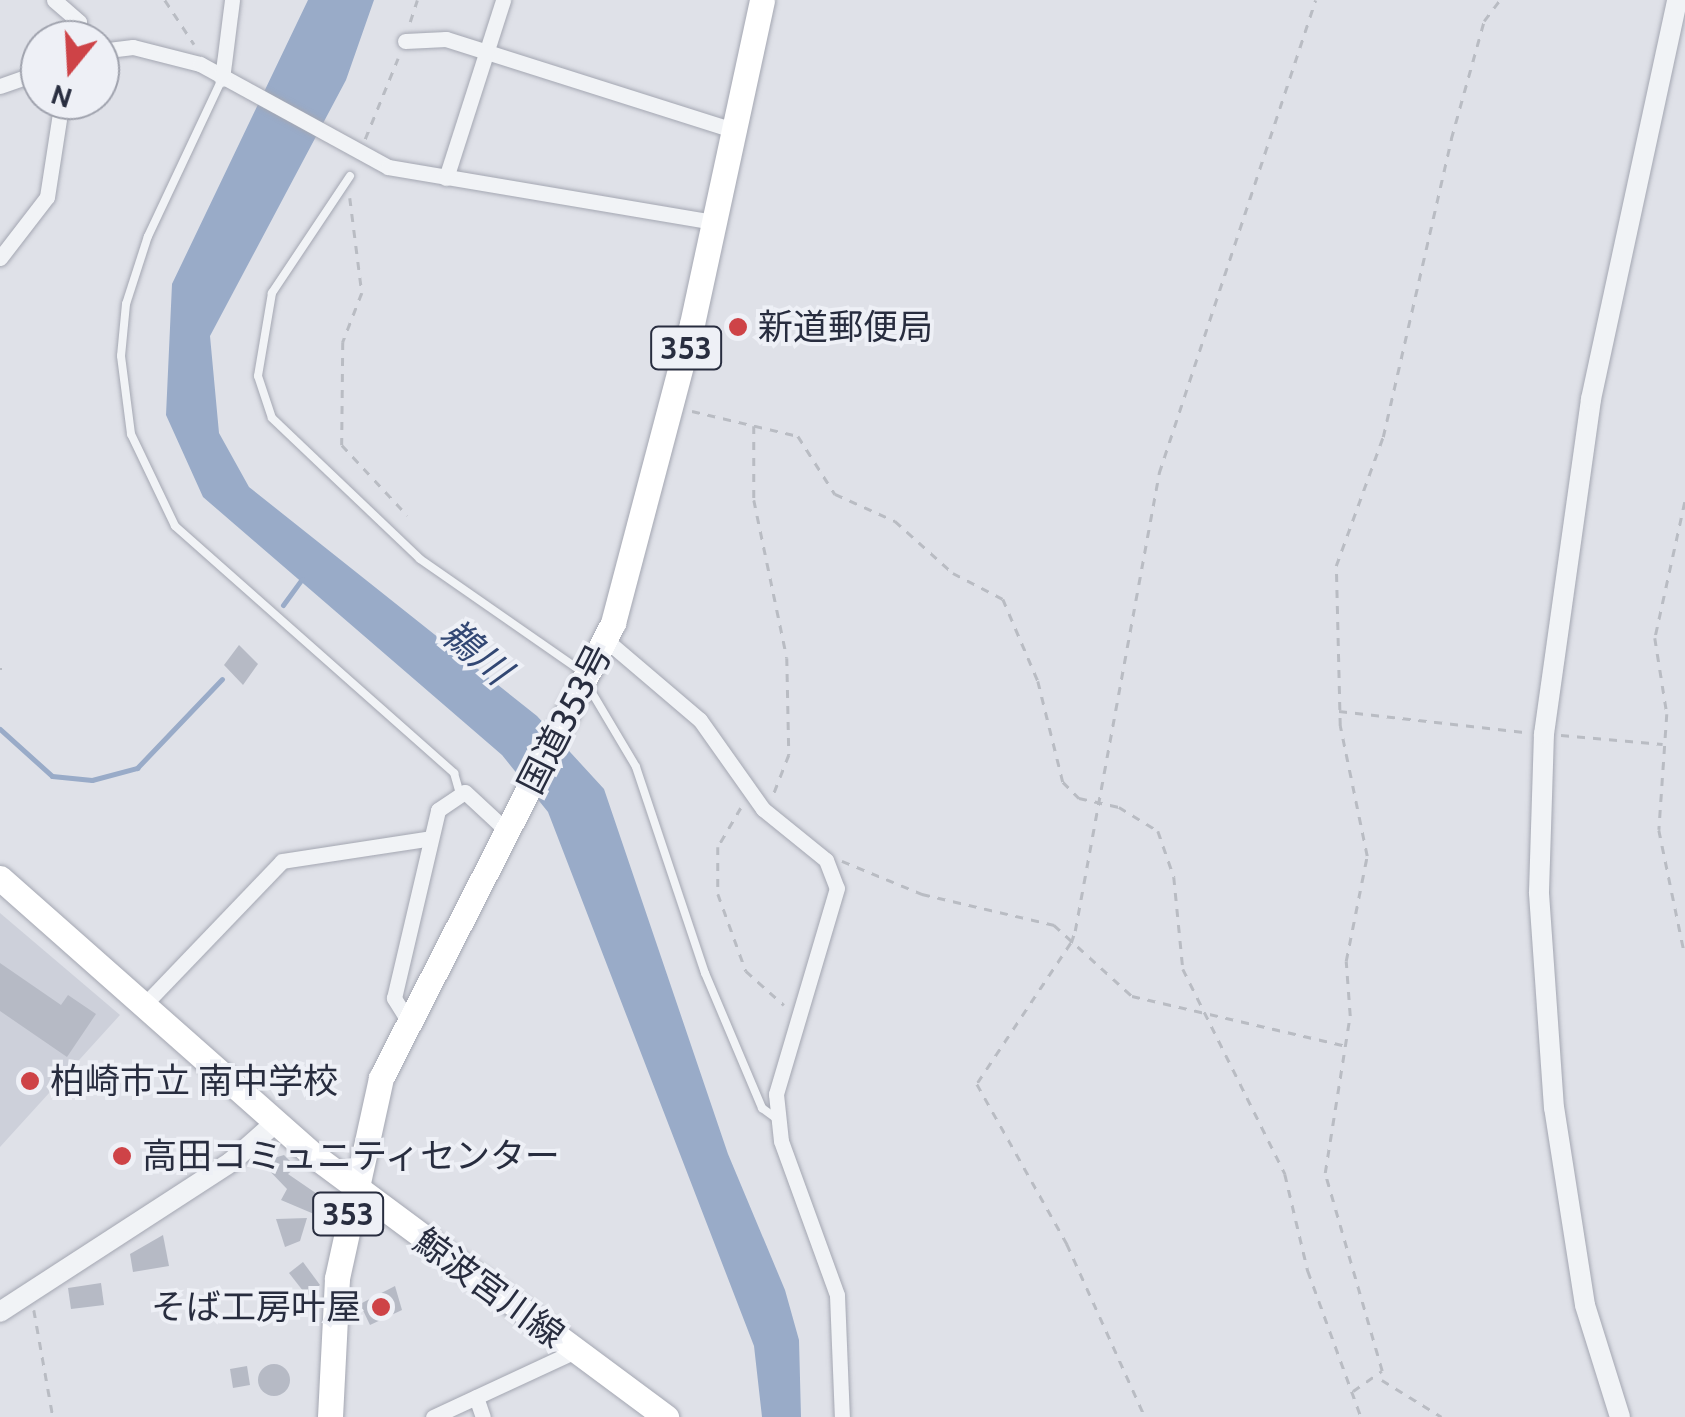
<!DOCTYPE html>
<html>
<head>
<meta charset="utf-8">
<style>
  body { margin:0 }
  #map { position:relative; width:1685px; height:1417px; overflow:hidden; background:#dfe1e8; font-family:Cabin,"Noto Sans JP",sans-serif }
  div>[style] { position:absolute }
  .built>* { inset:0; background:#cdd0da }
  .water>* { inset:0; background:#99abc8 }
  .stream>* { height:5px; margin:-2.5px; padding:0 2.5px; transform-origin:2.5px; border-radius:2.5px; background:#99abc8 }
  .building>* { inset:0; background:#b6bac5 }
  .round { border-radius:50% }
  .path>* { height:2.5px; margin-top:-1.25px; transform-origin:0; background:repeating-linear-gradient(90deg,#b9bcc3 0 8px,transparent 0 16px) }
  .roads { filter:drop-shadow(0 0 2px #a4a7b2) drop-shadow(0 0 2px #a4a7b2) }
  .service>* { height:8px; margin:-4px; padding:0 4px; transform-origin:4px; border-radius:4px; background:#f1f3f6 }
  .minor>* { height:15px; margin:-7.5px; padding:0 7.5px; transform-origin:7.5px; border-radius:7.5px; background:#f1f3f6 }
  .tertiary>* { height:20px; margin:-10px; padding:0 10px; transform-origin:10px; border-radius:10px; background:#f1f3f6 }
  .primary>* { height:25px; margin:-12.5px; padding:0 12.5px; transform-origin:12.5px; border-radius:12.5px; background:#fff }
  .trunk>* { height:25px; margin:-12.5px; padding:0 12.5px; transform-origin:12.5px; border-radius:12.5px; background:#fff }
  .path-bridge>* { height:2.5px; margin-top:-1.25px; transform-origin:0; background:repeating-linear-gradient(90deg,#b9bcc3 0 8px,transparent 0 16px) }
  .dots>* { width:28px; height:28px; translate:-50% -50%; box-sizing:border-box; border:5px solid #eef0f6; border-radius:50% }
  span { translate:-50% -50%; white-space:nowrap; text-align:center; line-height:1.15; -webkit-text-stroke:8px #eef0f6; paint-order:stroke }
  .shield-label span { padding:2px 8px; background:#eef0f6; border:2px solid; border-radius:8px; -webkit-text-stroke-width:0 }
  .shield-label { font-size:32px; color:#282d3f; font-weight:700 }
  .poi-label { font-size:35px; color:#282d3f }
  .left { translate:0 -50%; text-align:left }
  .right { translate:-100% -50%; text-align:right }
  .street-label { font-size:35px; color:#282d3f }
  .water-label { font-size:38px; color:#324773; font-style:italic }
  .north { position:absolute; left:20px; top:20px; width:100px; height:100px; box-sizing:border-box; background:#eef0f6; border:2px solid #9fa2ad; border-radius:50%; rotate:198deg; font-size:28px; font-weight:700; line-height:40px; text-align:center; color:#282d3f }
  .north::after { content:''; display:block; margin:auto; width:35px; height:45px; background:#ce4347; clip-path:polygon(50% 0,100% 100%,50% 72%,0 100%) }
</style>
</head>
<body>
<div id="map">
  <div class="built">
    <div style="clip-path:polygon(0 913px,120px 1015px,0 1147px)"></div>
  </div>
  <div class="water">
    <div style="clip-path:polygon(308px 0,374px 0,346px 80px,210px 336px,219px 433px,249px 487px,537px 716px,604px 789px,728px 1154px,785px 1290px,799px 1340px,801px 1417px,762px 1417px,754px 1346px,548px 812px,502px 755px,203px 497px,166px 415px,172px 284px)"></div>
  </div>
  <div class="stream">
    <div style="left:283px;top:605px;width:32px;rotate:-54deg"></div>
    <div style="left:0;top:729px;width:70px;rotate:42.1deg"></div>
    <div style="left:52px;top:776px;width:40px;rotate:5.7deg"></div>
    <div style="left:92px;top:780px;width:47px;rotate:-14.9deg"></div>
    <div style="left:137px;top:768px;width:123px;rotate:-46.3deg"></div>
  </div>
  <div class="building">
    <div style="clip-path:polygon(239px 645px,258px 664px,243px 685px,224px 665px)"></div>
    <div style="clip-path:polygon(0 963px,61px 1005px,68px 995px,96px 1014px,67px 1057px,0 1011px)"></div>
    <div style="clip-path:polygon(284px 1155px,296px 1167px,288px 1174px,323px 1198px,314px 1214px,281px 1200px,287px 1189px,261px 1162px)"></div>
    <div style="clip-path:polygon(307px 1218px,300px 1241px,285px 1247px,276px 1219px)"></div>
    <div style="clip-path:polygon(163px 1235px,169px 1266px,133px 1272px,130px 1254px)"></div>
    <div style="clip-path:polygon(303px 1262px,320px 1285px,307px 1296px,289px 1273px)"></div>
    <div style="clip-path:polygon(101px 1283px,104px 1305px,71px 1309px,68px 1288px)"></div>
    <div style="clip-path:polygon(395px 1286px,402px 1310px,370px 1325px,360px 1304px)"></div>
    <div class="round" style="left:258px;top:1364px;width:32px;height:32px"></div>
    <div style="clip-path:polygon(247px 1366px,250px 1385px,233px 1388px,230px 1369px)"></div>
  </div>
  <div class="path">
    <div style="left:165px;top:0;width:53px;rotate:56.6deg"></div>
    <div style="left:410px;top:22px;width:23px;rotate:-72deg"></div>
    <div style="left:365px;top:139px;width:87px;rotate:-67.8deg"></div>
    <div style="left:350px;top:198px;width:96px;rotate:82.8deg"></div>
    <div style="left:362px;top:293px;width:53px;rotate:111.2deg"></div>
    <div style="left:343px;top:342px;width:103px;rotate:90.6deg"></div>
    <div style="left:342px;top:445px;width:96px;rotate:47.1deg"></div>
    <div style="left:692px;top:411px;width:109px;rotate:13.3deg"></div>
    <div style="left:798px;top:436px;width:69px;rotate:57.5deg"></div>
    <div style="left:835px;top:494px;width:66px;rotate:24.2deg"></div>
    <div style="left:895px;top:521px;width:78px;rotate:41.9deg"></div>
    <div style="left:953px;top:573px;width:56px;rotate:27.5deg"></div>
    <div style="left:1003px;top:599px;width:89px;rotate:66.9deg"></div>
    <div style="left:1038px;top:681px;width:104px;rotate:76.1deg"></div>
    <div style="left:1063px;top:782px;width:23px;rotate:45deg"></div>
    <div style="left:1079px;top:798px;width:41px;rotate:12.7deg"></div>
    <div style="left:1119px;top:807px;width:46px;rotate:31.6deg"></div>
    <div style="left:1158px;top:831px;width:49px;rotate:70.8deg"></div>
    <div style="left:1174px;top:877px;width:92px;rotate:84.4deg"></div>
    <div style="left:1183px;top:969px;width:229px;rotate:63.5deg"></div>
    <div style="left:1285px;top:1174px;width:100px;rotate:76.7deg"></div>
    <div style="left:1308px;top:1271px;width:155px;rotate:70deg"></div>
    <div style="left:754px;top:426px;width:74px;rotate:90deg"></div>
    <div style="left:754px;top:500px;width:161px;rotate:78.2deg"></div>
    <div style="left:787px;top:658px;width:97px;rotate:88.8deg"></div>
    <div style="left:789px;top:755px;width:44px;rotate:111.3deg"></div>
    <div style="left:1685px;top:502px;width:139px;rotate:102.4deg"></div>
    <div style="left:1655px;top:638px;width:77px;rotate:81deg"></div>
    <div style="left:1667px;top:714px;width:116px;rotate:93.9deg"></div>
    <div style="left:1659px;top:830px;width:128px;rotate:78.3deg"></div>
    <div style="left:0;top:669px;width:2px"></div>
    <div style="left:1339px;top:711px;width:186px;rotate:6.5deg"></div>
    <div style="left:1561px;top:735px;width:102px;rotate:5deg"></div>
    <div style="left:741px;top:808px;width:45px;rotate:120.5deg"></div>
    <div style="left:718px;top:847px;width:47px;rotate:90deg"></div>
    <div style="left:718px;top:894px;width:82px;rotate:70deg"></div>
    <div style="left:746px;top:971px;width:51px;rotate:41.8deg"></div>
    <div style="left:842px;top:861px;width:87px;rotate:22.4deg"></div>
    <div style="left:922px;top:894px;width:136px;rotate:13.2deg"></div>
    <div style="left:1054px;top:925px;width:105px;rotate:42.3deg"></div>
    <div style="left:1132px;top:996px;width:217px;rotate:13.1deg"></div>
    <div style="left:1075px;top:931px;width:466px;rotate:-79.6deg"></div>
    <div style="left:1159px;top:473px;width:498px;rotate:-71.7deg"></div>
    <div style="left:1071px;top:943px;width:169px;rotate:123.7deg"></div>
    <div style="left:977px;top:1084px;width:184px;rotate:60.6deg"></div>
    <div style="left:1067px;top:1244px;width:190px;rotate:65.7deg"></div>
    <div style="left:34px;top:1310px;width:109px;rotate:79.9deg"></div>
    <div style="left:1382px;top:1380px;width:70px;rotate:31.7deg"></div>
    <div style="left:1353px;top:1391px;width:35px;rotate:-35deg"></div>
    <div style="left:1382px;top:1371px;width:206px;rotate:-106.1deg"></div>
    <div style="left:1325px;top:1173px;width:159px;rotate:-81deg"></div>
    <div style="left:1350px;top:1016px;width:55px;rotate:-94.2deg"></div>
    <div style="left:1346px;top:961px;width:107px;rotate:-78.7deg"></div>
    <div style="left:1367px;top:856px;width:133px;rotate:-101.7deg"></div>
    <div style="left:1340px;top:726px;width:160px;rotate:-91.4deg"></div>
    <div style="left:1336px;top:566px;width:137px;rotate:-70deg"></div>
    <div style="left:1383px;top:437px;width:306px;rotate:-77.1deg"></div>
    <div style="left:1451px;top:139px;width:123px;rotate:-74.4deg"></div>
    <div style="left:1484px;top:21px;width:26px;rotate:-53deg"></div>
  </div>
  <div class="roads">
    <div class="service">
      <div style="left:222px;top:79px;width:174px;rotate:115.2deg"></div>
      <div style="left:148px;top:236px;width:71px;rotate:107.9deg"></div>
      <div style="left:126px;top:304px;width:52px;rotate:95.5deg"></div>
      <div style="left:121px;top:356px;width:79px;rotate:82.7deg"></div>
      <div style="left:131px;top:434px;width:102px;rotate:64.4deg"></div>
      <div style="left:175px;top:526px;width:373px;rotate:41.5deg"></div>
      <div style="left:454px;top:773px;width:19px;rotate:74deg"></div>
      <div style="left:350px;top:176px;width:141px;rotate:123.7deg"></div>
      <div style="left:272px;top:293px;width:84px;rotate:99.6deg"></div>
      <div style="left:258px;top:376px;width:44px;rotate:71.6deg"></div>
      <div style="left:272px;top:418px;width:204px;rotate:43.6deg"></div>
      <div style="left:420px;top:559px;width:200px;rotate:34.8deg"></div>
      <div style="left:588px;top:686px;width:94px;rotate:59.3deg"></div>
      <div style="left:636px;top:767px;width:217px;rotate:71.5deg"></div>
      <div style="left:705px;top:973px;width:147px;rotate:67.1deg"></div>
      <div style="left:762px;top:1108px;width:19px;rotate:36deg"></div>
    </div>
    <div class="minor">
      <div style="left:54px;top:0;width:33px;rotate:41deg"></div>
      <div style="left:79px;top:22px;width:18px;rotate:90deg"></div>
      <div style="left:405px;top:41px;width:41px;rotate:-2.8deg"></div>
      <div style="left:446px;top:39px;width:301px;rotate:17.6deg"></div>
      <div style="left:100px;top:51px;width:33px;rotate:-7deg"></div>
      <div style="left:133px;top:47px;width:69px;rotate:14.2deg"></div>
      <div style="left:200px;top:64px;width:214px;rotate:28.7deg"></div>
      <div style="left:388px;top:167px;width:331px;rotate:9.6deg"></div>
      <div style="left:222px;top:79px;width:80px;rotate:-82.8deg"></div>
      <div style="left:0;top:86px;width:42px;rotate:-19.3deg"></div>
      <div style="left:446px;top:178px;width:187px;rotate:-72.2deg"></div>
      <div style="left:0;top:258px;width:77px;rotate:-52.4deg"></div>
      <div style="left:47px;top:197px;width:98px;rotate:-81.2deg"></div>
      <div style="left:606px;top:640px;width:123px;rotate:40.4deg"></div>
      <div style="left:700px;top:720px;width:109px;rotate:54.7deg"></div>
      <div style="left:763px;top:809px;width:81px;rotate:39deg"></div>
      <div style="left:826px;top:860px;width:30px;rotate:69deg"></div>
      <div style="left:837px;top:888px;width:215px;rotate:106.5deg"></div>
      <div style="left:776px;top:1094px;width:47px;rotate:83.9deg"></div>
      <div style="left:781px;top:1141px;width:164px;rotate:70deg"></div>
      <div style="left:837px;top:1295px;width:122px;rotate:87.7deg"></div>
      <div style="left:144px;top:1005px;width:199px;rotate:-46.2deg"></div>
      <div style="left:282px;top:861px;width:146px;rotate:-8.7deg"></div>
      <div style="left:407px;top:1019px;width:25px;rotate:-122deg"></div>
      <div style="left:394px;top:998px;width:193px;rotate:-76.8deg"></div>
      <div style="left:438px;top:810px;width:32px;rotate:-34deg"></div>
      <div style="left:465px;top:792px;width:57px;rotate:42.9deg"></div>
      <div style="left:476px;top:1397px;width:21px;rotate:71deg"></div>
      <div style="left:433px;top:1417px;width:157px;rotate:-24.9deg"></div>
    </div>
    <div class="tertiary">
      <div style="left:0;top:1312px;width:275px;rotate:-33deg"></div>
      <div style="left:231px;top:1162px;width:60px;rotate:-41.6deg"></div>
      <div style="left:1620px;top:1417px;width:117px;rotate:-107.4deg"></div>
      <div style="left:1585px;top:1305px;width:199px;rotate:-98.9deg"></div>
      <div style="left:1554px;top:1108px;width:217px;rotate:-94deg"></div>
      <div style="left:1539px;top:892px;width:158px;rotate:-88.2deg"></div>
      <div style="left:1544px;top:734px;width:338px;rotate:-82deg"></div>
      <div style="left:1591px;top:399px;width:408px;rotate:-77.8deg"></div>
    </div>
    <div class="primary">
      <div style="left:0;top:878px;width:418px;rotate:41.5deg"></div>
      <div style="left:313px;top:1155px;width:440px;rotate:36.6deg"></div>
    </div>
    <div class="trunk">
      <div style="left:330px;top:1417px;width:139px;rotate:-87.1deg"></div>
      <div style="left:337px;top:1278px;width:205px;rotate:-77.6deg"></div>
      <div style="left:381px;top:1078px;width:511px;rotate:-62.98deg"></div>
      <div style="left:613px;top:623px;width:309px;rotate:-75.2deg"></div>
      <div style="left:692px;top:324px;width:331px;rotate:-77.8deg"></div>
    </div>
  </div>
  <div class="path-bridge">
    <div style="left:1071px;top:943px;width:13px;rotate:-72deg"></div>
  </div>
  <div class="dots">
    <div style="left:738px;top:327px;background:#ce4347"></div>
    <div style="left:30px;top:1081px;background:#ce4347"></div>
    <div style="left:122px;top:1156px;background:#ce4347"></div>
    <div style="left:381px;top:1307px;background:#ce4347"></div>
  </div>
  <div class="shield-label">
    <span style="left:686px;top:348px">353</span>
    <span style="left:348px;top:1214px">353</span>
  </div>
  <div class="poi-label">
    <span class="left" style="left:758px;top:327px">新道郵便局</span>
    <span class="left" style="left:50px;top:1081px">柏崎市立 南中学校</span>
    <span class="left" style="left:142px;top:1156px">高田コミュニティセンター</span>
    <span class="right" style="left:361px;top:1307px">そば工房叶屋</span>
  </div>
  <div class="street-label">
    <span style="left:565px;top:719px;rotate:-63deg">国道353号</span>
    <span style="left:489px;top:1288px;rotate:36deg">鯨波宮川線</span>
  </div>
  <div class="water-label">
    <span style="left:476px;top:652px;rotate:40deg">鵜川</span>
  </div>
  <div class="north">N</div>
</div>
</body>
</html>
